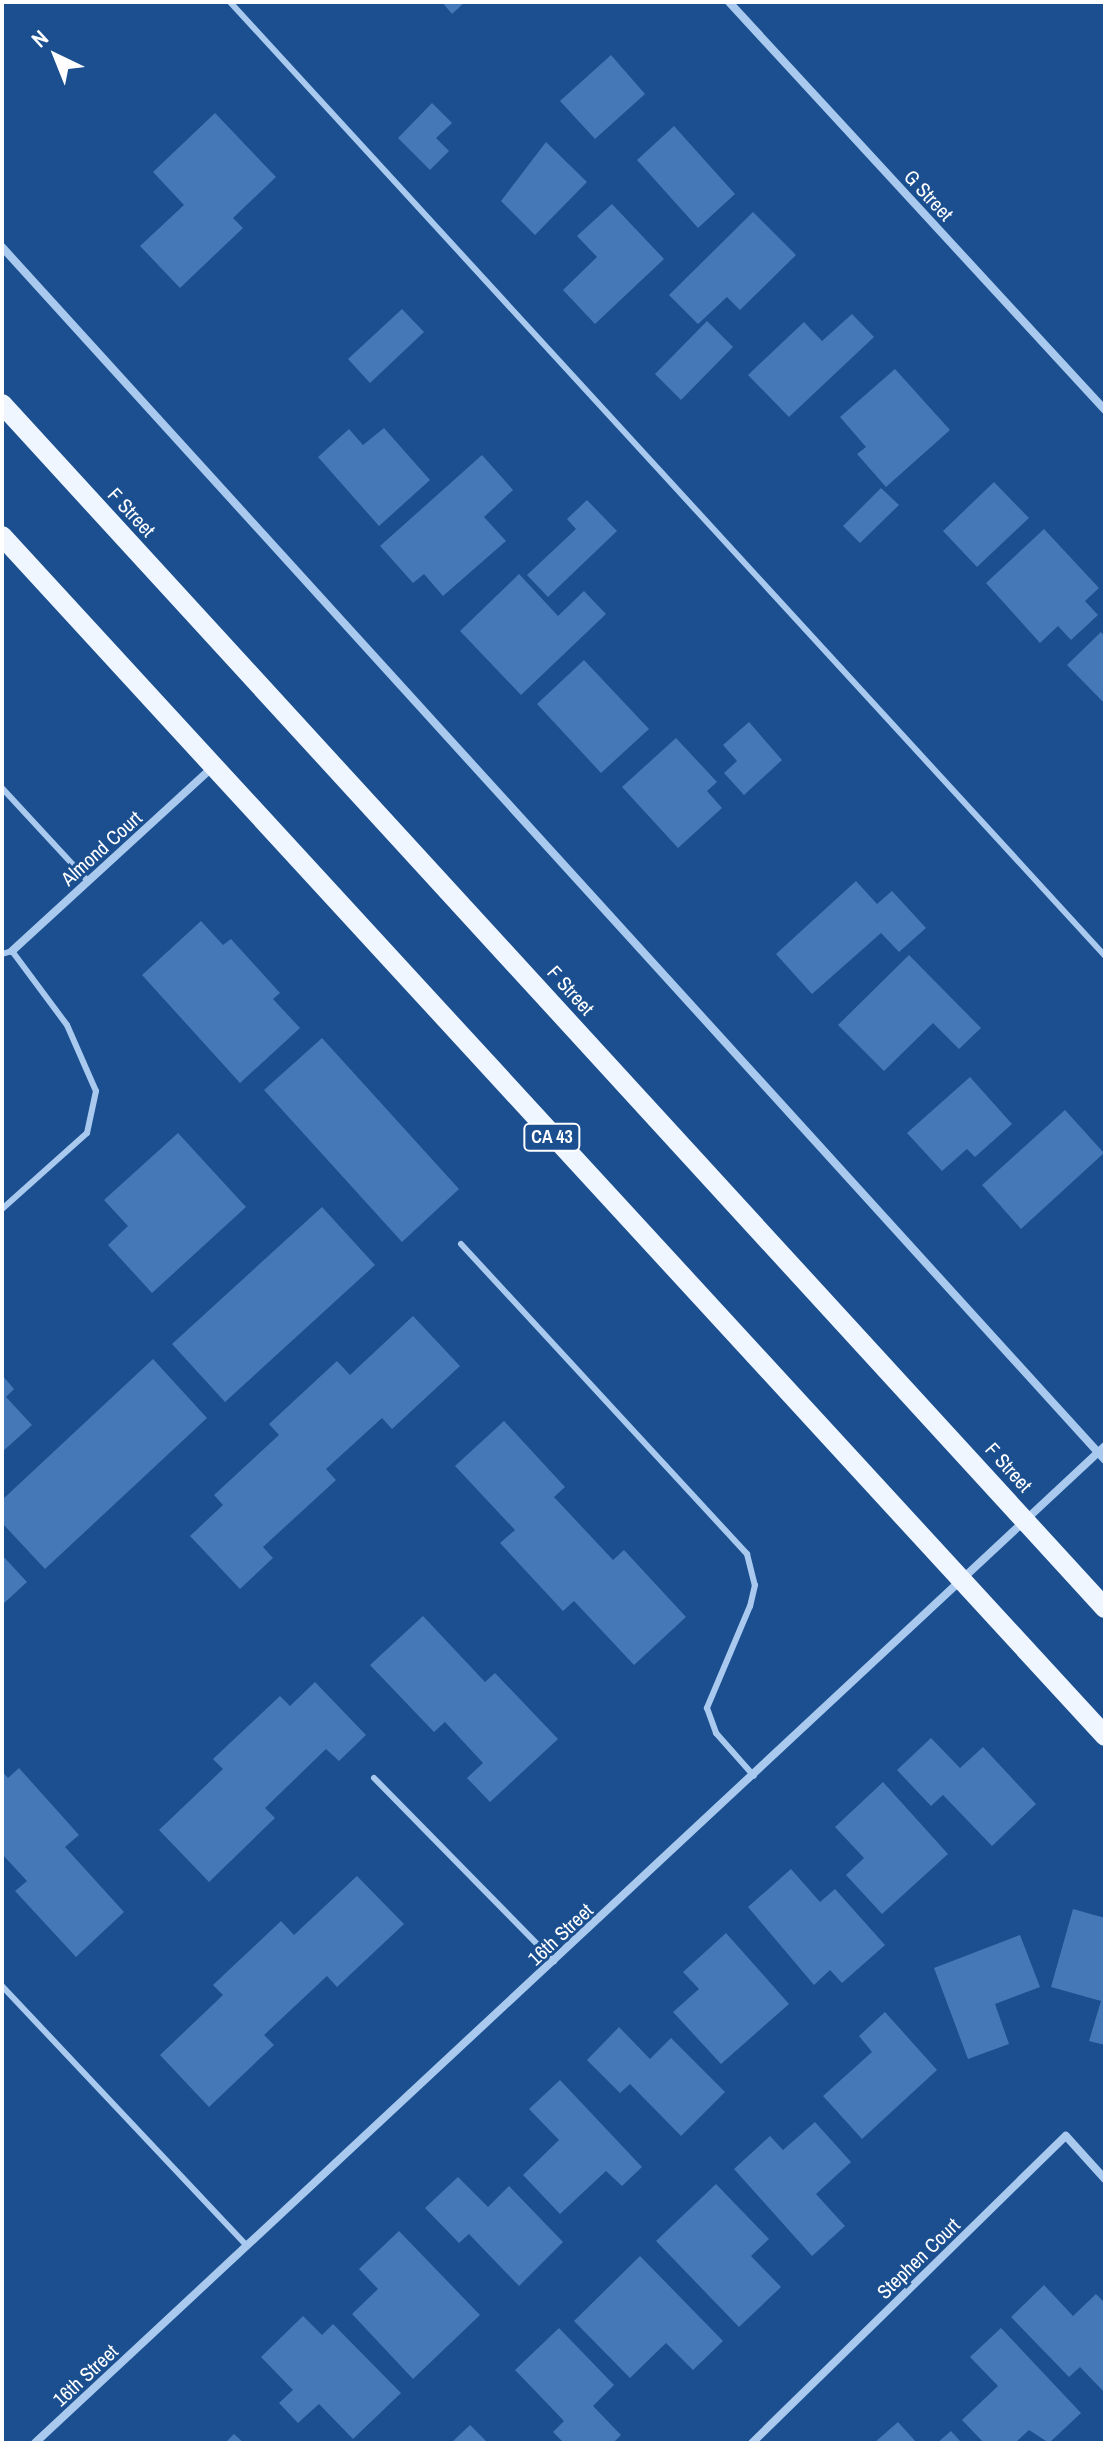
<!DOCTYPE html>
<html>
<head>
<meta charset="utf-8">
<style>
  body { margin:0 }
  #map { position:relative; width:1107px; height:2445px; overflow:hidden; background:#1b4f8f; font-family:"Archivo Narrow",sans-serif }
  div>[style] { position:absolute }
  .building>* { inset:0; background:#4478b7 }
  .service>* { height:6px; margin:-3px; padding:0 3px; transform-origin:3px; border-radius:3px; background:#a9c9ee }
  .minor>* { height:8px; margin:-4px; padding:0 4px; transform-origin:4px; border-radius:4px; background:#a9c9ee }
  .primary>* { height:20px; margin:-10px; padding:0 10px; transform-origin:10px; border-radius:10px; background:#f0f6ff }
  span { translate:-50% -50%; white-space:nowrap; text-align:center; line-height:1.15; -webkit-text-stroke:6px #1b4f8f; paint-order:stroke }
  .shield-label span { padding:2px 6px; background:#1b4f8f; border:2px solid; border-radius:6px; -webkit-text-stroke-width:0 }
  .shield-label { font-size:18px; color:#fff; font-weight:700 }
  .street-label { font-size:20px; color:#fff }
  .frame { position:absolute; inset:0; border:4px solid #fff; pointer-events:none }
  .north { position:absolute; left:16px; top:16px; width:80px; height:80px; -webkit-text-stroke:6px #1b4f8f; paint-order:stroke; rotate:317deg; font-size:22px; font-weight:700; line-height:32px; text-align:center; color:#fff }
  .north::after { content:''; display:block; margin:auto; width:28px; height:36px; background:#fff; clip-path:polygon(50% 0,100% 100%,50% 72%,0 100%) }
</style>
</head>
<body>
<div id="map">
  <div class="building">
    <div style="clip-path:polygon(442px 2px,465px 2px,452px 14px)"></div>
    <div style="clip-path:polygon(611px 55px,645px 94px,595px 139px,560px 101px)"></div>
    <div style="clip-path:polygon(432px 103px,452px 123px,436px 138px,449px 151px,430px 170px,398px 138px)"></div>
    <div style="clip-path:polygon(215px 113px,276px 177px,233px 218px,243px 228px,180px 288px,140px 246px,184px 205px,153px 172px)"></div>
    <div style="clip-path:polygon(674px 126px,735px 194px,698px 228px,637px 160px)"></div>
    <div style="clip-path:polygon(546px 142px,587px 182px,535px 235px,501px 201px)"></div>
    <div style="clip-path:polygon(612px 204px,664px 259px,595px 324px,563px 290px,597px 257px,577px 236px)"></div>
    <div style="clip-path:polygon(753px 212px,796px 255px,740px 310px,727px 297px,698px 324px,669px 295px)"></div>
    <div style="clip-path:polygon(402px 309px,424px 332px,370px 383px,348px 359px)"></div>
    <div style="clip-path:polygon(852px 314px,874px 337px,789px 417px,748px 375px,804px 322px,822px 341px)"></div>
    <div style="clip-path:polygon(707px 321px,733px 347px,681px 400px,655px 374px)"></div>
    <div style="clip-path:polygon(895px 369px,950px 430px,886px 487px,857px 454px,866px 447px,840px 417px)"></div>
    <div style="clip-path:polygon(384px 428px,430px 480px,379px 526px,318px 457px,349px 429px,363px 445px)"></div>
    <div style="clip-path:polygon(482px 455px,513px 490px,484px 517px,506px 541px,443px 596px,424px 574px,413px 583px,380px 546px)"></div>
    <div style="clip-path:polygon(994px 482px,1029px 518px,977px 567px,943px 531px)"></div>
    <div style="clip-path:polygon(881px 488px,899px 505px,860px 543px,843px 526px)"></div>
    <div style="clip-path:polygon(587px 500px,617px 531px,548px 597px,527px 575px,576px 529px,567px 519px)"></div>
    <div style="clip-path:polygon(1044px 529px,1099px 588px,1085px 601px,1098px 615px,1071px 640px,1058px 626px,1040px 643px,986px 583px)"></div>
    <div style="clip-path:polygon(519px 574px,558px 616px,584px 591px,606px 614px,521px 695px,460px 631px)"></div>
    <div style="clip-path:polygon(1101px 632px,1105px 637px,1105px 704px,1067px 665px)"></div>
    <div style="clip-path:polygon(584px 660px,649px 729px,601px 773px,537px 704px)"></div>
    <div style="clip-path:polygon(749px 722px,782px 760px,744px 795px,724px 773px,737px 761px,723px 745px)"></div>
    <div style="clip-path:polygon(676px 738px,717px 782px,707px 791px,722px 808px,678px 848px,622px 787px)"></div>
    <div style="clip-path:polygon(856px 881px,877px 904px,892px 891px,926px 928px,899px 952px,881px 933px,812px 994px,776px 954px)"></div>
    <div style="clip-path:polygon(201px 921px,223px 945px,231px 939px,280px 993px,273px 999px,300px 1028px,240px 1083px,142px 975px)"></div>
    <div style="clip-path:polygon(909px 955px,981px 1028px,959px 1049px,933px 1023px,884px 1071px,838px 1025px)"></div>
    <div style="clip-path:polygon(322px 1038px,459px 1189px,402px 1242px,264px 1090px)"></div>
    <div style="clip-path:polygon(970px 1077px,1012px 1124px,975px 1157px,967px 1149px,942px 1171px,907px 1133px)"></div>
    <div style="clip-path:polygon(1065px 1110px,1104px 1153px,1021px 1229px,982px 1185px)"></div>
    <div style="clip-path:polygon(178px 1133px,246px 1207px,152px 1293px,108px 1245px,128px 1226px,104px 1200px)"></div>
    <div style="clip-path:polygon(322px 1207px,375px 1265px,225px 1402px,172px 1344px)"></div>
    <div style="clip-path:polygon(413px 1316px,460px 1366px,392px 1429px,382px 1418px,326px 1469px,336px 1480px,263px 1547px,273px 1558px,240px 1589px,190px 1536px,223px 1505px,214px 1495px,279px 1435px,269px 1424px,337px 1361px,350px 1375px)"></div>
    <div style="clip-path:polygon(153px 1359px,207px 1418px,45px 1569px,2px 1523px,2px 1500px)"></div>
    <div style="clip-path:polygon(2px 1375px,14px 1389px,6px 1397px,32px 1425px,2px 1452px)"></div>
    <div style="clip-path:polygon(504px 1421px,565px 1487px,554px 1497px,613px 1560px,624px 1550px,686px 1617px,634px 1665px,574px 1601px,563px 1611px,500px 1543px,515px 1530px,455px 1466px)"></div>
    <div style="clip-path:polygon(2px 1555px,27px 1582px,2px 1605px)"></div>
    <div style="clip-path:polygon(423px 1616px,485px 1682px,495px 1673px,558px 1739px,490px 1802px,467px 1778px,483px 1763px,445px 1722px,434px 1732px,370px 1665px)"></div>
    <div style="clip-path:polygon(315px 1682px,366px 1735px,339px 1761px,326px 1749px,265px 1808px,275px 1818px,209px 1882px,159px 1830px,223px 1769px,213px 1759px,280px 1696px,290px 1706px)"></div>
    <div style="clip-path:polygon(931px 1738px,960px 1768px,983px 1747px,1036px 1804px,992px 1846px,943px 1795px,931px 1806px,897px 1770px)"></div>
    <div style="clip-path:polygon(19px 1768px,79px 1835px,65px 1847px,124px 1912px,76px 1957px,15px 1891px,27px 1881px,2px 1854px,2px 1771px,8px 1778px)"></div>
    <div style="clip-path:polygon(883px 1782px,948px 1854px,882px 1914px,846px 1875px,864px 1858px,835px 1827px)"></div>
    <div style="clip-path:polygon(791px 1869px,820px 1902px,835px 1889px,885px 1945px,842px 1983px,830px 1970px,814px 1985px,748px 1907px)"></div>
    <div style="clip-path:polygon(357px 1876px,404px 1924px,337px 1987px,327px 1976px,264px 2035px,274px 2045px,209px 2107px,160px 2055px,223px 1995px,213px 1985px,281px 1921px,294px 1935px)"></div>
    <div style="clip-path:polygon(1073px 1909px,1105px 1918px,1105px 2045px,1089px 2041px,1101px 2001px,1051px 1987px)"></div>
    <div style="clip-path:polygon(726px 1933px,789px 2004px,721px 2064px,673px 2012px,699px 1989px,683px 1972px)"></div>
    <div style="clip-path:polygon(1020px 1935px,1040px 1987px,995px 2004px,1009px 2044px,968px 2059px,934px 1968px)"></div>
    <div style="clip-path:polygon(885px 2012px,937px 2070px,862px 2139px,823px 2096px,872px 2052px,859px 2036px)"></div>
    <div style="clip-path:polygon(619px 2027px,650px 2059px,671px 2038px,725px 2092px,681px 2136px,630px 2084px,620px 2093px,587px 2060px)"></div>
    <div style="clip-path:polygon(560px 2080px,642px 2167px,622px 2186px,606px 2171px,560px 2214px,523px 2175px,559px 2140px,529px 2109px)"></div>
    <div style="clip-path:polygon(815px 2122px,851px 2162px,816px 2194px,845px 2226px,812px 2256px,734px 2169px,770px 2136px,783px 2150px)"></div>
    <div style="clip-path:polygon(458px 2177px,488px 2207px,509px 2186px,563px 2242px,519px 2286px,469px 2234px,459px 2243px,425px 2208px)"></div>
    <div style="clip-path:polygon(716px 2184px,769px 2239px,751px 2256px,781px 2287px,739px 2327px,656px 2241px)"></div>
    <div style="clip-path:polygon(399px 2231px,480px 2315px,413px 2379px,352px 2314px,378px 2289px,359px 2269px)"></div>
    <div style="clip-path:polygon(640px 2256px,723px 2341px,693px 2370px,666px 2343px,630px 2378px,574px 2321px)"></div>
    <div style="clip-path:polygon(1044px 2285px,1073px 2316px,1096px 2294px,1105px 2303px,1105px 2393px,1080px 2367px,1069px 2377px,1011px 2317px)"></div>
    <div style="clip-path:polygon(303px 2316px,322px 2335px,333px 2324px,401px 2393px,353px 2439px,319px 2404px,298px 2423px,279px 2403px,293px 2390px,261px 2357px)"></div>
    <div style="clip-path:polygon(559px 2328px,614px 2385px,593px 2406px,621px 2435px,613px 2443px,564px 2443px,553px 2432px,564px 2421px,515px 2370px)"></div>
    <div style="clip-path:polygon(1001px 2328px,1081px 2413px,1049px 2443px,1029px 2430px,1015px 2443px,984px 2443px,962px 2420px,998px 2386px,970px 2357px)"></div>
    <div style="clip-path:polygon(898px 2422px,917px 2443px,874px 2443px)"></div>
    <div style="clip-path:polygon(470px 2425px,488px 2443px,451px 2443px)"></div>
    <div style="clip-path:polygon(951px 2431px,962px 2443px,937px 2443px)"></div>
    <div style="clip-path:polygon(234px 2434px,244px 2443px,225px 2443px)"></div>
  </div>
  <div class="service">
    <div style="left:230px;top:2px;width:1295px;rotate:47.47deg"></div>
    <div style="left:2px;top:788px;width:127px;rotate:47.2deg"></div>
    <div style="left:2px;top:954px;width:10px;rotate:-17deg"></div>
    <div style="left:12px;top:951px;width:92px;rotate:53.4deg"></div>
    <div style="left:67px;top:1025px;width:72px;rotate:66.3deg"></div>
    <div style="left:96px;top:1091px;width:43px;rotate:102.1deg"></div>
    <div style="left:87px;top:1133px;width:114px;rotate:138.2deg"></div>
    <div style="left:461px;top:1244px;width:422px;rotate:47.3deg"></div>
    <div style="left:747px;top:1554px;width:32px;rotate:76deg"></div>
    <div style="left:755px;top:1585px;width:22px;rotate:103deg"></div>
    <div style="left:750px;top:1606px;width:111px;rotate:112.9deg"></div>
    <div style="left:707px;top:1708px;width:27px;rotate:70deg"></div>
    <div style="left:716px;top:1733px;width:57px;rotate:48.5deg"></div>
    <div style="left:374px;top:1778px;width:257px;rotate:45.5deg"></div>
    <div style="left:2px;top:1986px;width:357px;rotate:46.7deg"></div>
  </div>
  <div class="minor">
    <div style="left:729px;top:2px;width:555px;rotate:47.34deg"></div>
    <div style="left:2px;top:247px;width:1640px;rotate:47.72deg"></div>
    <div style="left:12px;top:951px;width:271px;rotate:-42.5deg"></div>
    <div style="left:35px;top:2443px;width:1463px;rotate:-42.98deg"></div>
    <div style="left:752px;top:2443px;width:439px;rotate:-44.4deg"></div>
    <div style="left:1066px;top:2136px;width:58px;rotate:47.8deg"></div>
  </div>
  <div class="primary">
    <div style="left:2px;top:404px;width:1633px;rotate:47.51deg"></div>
    <div style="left:2px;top:536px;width:1630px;rotate:47.41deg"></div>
  </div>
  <div class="shield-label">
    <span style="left:552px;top:1137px">CA 43</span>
  </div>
  <div class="street-label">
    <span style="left:929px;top:195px;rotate:47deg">G Street</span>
    <span style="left:132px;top:512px;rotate:47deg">F Street</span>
    <span style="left:101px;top:848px;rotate:-42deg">Almond Court</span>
    <span style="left:571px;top:990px;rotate:48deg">F Street</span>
    <span style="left:1009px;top:1467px;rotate:48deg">F Street</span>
    <span style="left:560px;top:1934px;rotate:-43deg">16th Street</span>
    <span style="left:918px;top:2258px;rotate:-44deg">Stephen Court</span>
    <span style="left:85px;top:2375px;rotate:-43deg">16th Street</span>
  </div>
  <div class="frame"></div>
  <div class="north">N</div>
</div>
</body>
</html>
